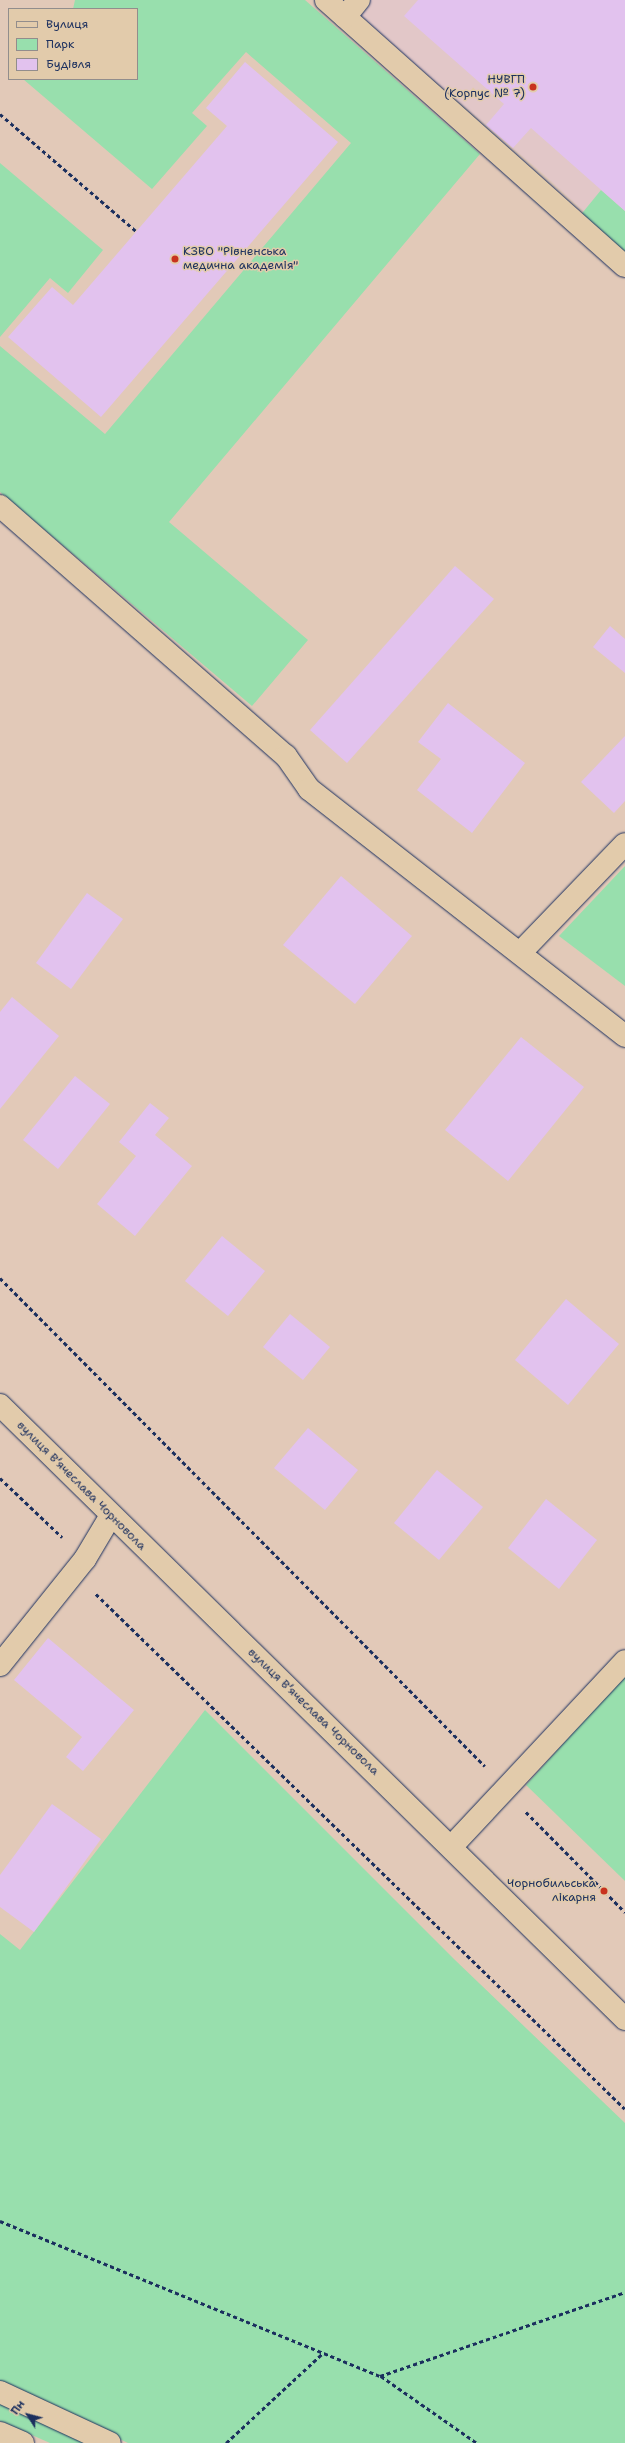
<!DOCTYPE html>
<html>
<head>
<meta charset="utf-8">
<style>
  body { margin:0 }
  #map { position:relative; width:625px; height:2443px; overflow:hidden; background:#e2c9b8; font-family:"Shantell Sans",sans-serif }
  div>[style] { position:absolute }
  .built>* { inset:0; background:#e2c7c8 }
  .green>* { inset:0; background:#98dfad }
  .building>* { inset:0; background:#e2c2ee }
  .path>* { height:2.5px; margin-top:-1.25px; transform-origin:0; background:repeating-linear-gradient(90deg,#1b2f5e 0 4px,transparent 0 7px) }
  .roads { filter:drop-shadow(0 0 1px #1b2f5e) drop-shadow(0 0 1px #1b2f5e) }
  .lane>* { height:22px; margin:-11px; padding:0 11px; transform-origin:11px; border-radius:11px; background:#e2cbab }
  .secondary>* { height:22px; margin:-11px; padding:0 11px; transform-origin:11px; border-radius:11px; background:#e2cbab }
  .dots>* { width:11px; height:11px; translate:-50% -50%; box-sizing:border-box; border:2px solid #e2cbab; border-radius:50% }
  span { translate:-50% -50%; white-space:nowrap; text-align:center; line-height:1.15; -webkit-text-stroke:3px #e2cbab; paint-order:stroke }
  .poi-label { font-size:12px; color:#1b2f5e }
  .right { translate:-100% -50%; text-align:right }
  .left { translate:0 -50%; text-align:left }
  .street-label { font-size:12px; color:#1b2f5e }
  .legend { position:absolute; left:8px; top:8px; width:130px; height:72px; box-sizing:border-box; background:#e2cbab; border:1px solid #928d8c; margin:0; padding:5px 7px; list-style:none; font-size:12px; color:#1b2f5e }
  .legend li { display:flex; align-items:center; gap:8px; height:20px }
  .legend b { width:20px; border:1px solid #928d8c }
  .north { position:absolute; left:8px; top:2395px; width:40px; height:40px; -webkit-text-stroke:3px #e2cbab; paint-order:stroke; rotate:306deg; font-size:11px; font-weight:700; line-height:16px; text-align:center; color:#1b2f5e }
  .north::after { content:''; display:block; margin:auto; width:14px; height:18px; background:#1b2f5e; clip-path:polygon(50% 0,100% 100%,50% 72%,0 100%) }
</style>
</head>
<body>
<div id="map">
  <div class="built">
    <div style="clip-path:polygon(340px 0,625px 0,625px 249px,542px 173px)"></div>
  </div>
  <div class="green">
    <div style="clip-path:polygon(75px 0,305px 0,480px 154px,169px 522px,308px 640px,252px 706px,0 492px,0 346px,105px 434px,351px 143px,246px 52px,192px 113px,207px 126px,152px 189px,23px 79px,137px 79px,137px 9px,73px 9px)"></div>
    <div style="clip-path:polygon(0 163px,103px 250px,68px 293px,50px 278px,0 337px)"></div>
    <div style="clip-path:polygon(601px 190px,625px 211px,625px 254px,579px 217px)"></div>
    <div style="clip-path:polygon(625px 866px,625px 986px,559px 936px)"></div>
    <div style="clip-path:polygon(625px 1675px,625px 1881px,526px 1785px)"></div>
    <div style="clip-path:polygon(205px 1710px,455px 1960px,625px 2123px,625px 2443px,128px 2443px,0 2382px,0 1934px,20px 1950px)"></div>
    <div style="clip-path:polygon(0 2401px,90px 2443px,50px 2443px,0 2421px)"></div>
  </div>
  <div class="building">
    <div style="clip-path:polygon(418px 0,625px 0,625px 211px,531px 128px,513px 148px,486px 125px,504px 104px,404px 16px)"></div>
    <div style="clip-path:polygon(245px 62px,338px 142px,101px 417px,8px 337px,52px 287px,73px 305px,227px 126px,206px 108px)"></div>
    <div style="clip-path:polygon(455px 566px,494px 599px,347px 763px,310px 730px)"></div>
    <div style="clip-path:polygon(610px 626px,625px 639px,625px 673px,593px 647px)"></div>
    <div style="clip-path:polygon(448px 703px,525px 763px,472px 833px,417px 790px,441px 759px,418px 742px)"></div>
    <div style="clip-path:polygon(625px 736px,625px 801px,614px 813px,581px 782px)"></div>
    <div style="clip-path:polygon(341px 876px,412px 936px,355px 1004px,283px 945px)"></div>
    <div style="clip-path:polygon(87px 893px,123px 919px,71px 989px,36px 963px)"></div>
    <div style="clip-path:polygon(12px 997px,59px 1036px,0 1109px,0 1012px)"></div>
    <div style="clip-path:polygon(521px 1037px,584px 1087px,508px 1181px,445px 1130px)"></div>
    <div style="clip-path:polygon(75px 1076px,110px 1104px,58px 1169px,23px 1140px)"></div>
    <div style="clip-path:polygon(150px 1103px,169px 1118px,155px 1135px,192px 1166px,135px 1236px,97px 1204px,136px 1156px,119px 1142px)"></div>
    <div style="clip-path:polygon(222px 1236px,265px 1271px,228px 1316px,185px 1281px)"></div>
    <div style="clip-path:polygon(566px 1299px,619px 1344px,568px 1405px,515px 1360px)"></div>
    <div style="clip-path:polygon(290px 1314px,330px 1347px,303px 1380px,263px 1347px)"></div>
    <div style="clip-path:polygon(308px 1428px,358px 1470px,325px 1510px,274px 1468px)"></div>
    <div style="clip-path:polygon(437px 1470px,483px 1507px,439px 1560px,394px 1523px)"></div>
    <div style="clip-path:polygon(546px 1499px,597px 1540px,559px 1589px,508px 1548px)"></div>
    <div style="clip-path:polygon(48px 1638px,134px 1710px,83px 1771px,66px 1757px,82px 1737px,14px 1680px)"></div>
    <div style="clip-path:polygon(52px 1804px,101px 1839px,34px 1932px,0 1907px,0 1875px)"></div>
  </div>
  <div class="path">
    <div style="left:0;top:114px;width:179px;rotate:40.7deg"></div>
    <div style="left:0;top:1278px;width:688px;rotate:45.18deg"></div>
    <div style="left:0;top:1478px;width:86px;rotate:43.6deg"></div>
    <div style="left:96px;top:1594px;width:738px;rotate:44.23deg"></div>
    <div style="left:526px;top:1812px;width:141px;rotate:45.3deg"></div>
    <div style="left:0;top:2221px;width:410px;rotate:22.2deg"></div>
    <div style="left:380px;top:2376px;width:259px;rotate:-18.9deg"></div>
    <div style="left:381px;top:2376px;width:117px;rotate:34.9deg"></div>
    <div style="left:226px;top:2443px;width:132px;rotate:-42.9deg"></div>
  </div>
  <div class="roads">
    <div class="lane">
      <div style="left:326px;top:0;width:400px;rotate:41.7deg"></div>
      <div style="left:345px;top:17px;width:22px;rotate:-51deg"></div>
      <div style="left:0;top:506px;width:380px;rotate:41.2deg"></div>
      <div style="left:286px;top:756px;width:40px;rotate:55.1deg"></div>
      <div style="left:309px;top:789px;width:401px;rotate:38deg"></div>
      <div style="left:520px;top:953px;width:151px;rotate:-46.1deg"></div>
      <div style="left:0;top:1665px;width:136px;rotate:-51.3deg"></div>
      <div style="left:85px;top:1559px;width:49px;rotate:-59.2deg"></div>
      <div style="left:452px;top:1846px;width:253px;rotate:-46.9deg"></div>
      <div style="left:0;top:2392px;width:121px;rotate:24.9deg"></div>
      <div style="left:0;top:2433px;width:25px;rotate:23deg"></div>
    </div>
    <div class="secondary">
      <div style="left:0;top:1405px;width:876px;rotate:44.49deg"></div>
    </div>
  </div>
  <div class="dots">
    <div style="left:533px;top:87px;background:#c8321e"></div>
    <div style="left:175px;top:259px;background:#c8321e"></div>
    <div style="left:604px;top:1891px;background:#c8321e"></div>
  </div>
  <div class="poi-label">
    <span class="right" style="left:525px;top:87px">НУВГП<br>(Корпус № 7)</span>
    <span class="left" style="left:183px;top:259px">КЗВО "Рівненська<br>медична академія"</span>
    <span class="right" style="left:596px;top:1891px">Чорнобильська<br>лікарня</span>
  </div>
  <div class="street-label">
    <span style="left:81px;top:1486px;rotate:45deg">вулиця Вʼячеслава Чорновола</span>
    <span style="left:313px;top:1712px;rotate:44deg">вулиця Вʼячеслава Чорновола</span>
  </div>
  <ul class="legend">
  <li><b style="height:5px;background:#e2cbab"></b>Вулиця</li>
  <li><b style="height:11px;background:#98dfad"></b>Парк</li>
  <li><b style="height:11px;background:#e2c2ee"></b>Будівля</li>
  </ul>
  <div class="north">Пн</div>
</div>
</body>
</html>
